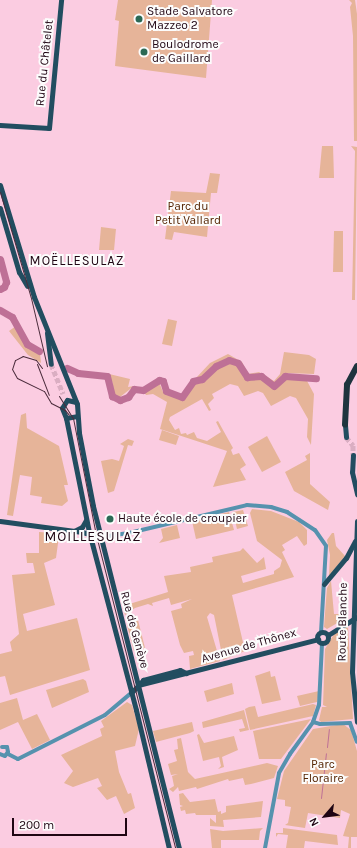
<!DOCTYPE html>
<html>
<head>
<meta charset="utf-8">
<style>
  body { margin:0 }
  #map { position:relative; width:357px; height:848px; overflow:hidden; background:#fbcce1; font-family:Karla,sans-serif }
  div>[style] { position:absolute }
  .green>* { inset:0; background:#e6b499 }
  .stream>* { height:1px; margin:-0.5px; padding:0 0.5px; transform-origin:0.5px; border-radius:0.5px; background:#be7096 }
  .river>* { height:7px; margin:-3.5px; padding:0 3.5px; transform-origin:3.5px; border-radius:3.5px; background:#be7096 }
  .major-tunnel>* { height:5px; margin-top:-2.5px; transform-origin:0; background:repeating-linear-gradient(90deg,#daaec2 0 5px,transparent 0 7.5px) }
  .minor>* { height:4px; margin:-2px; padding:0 2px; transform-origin:2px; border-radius:2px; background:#5692ae }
  .major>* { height:5px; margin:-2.5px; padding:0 2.5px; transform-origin:2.5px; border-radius:2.5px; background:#224d60 }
  .major>.ring { margin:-2.5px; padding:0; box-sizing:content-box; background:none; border:5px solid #224d60; border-radius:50% }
  .highway>* { height:5.5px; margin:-2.75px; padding:0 2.75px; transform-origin:2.75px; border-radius:2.75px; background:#1e343e }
  .tram>* { height:1px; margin:-0.5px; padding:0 0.5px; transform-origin:0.5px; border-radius:0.5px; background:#4b2c3c }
  .dots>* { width:11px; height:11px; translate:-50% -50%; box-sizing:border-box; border:2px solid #fcfcfc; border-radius:50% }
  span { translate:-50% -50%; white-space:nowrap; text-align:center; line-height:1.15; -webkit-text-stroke:4px #fcfcfc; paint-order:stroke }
  .poi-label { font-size:12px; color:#1f0513 }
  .left { translate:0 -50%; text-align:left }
  .street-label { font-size:12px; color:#1f0513 }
  .park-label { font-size:12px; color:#542402 }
  .neighbourhood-label { font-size:13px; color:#1f0513; letter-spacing:1px }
  .quarter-label { font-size:14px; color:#1f0513; letter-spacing:1px }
  .north { position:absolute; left:305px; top:796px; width:40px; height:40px; -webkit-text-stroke:3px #fcfcfc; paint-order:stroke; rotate:242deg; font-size:11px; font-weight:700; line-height:16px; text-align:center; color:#1f0513 }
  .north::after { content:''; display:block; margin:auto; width:14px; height:18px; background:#1f0513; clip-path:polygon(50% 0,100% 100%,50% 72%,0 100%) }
  .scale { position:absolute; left:12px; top:818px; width:115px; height:18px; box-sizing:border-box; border:2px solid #1f0513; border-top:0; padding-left:5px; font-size:12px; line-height:14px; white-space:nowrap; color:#1f0513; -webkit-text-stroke:3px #fcfcfc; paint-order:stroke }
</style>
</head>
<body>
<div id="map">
  <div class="green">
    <div style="clip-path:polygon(118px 0,212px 0,206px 78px,115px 66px,119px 21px,115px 20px)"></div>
    <div style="clip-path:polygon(349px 0,355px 0,357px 14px,357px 141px,354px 141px,353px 36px,350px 7px,352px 3px)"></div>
    <div style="clip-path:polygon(322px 146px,333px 146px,334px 178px,319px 178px)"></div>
    <div style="clip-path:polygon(351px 146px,357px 147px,355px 300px,352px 300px,355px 151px)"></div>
    <div style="clip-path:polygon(210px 173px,220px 174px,217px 193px,211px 193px,207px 237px,174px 232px,172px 240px,165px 239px,171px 191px,206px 193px)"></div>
    <div style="clip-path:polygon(101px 227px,116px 229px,114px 250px,99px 250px)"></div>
    <div style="clip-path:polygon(334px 231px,343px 231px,343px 272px,333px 272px)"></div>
    <div style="clip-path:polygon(168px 319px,177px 321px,172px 346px,162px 344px)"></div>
    <div style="clip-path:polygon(16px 326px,25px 343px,40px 353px,41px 363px,28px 355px,9px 331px)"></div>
    <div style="clip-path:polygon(284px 352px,309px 355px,316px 359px,314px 374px,286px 373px,274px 384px,260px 374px,247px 376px,238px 362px,226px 359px,214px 365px,202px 377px,196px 378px,210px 363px,228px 354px,242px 362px,248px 374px,259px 372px,274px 381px,280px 374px)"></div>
    <div style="clip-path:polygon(228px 362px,238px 365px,246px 379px,261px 378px,274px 387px,286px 377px,306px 379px,314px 394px,311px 445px,307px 437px,308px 419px,296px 398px,290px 396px,271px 406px,263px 393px,258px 391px,244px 396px,238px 386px,230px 384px,212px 394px,214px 398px,208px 404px,211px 410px,209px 411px,202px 399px,170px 417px,169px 420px,175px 430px,179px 428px,181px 434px,186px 433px,187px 435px,194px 432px,197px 438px,207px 441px,221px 432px,216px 422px,218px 421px,233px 448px,231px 450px,233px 455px,239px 453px,246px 465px,240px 469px,246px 480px,213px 487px,227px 451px,160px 429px,167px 402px,153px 394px,146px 395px,144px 392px,159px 382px,163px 392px,182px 400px,193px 383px,201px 382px,222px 363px)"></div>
    <div style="clip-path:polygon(105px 373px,130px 379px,128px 387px,134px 386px,120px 397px,115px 397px,112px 381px)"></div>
    <div style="clip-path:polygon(26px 413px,27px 428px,59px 446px,68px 485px,64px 485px,68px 501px,62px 506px,41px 503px,42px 497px,30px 495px,32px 477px,20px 475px,13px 516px,7px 515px,21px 415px)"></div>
    <div style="clip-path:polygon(162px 430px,179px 436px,176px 445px,159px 440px)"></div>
    <div style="clip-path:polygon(267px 436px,281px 462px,262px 472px,248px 447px)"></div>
    <div style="clip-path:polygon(128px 439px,134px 441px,132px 446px,128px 445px,114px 491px,108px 493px,101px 461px,112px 459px,119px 461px,124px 446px,120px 444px)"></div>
    <div style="clip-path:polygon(310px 453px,310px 484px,330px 502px,328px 510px,294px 491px,285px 472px,307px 460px,305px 456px)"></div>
    <div style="clip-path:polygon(252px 509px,271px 511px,299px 522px,307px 530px,307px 544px,304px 546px,297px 536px,282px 545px,285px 550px,282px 552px,294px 577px,232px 595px,245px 651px,223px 660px,214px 615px,210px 613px,207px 617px,220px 661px,190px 669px,189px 656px,194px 655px,193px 651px,184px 653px,180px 645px,171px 611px,182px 608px,181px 604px,192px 599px,171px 605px,169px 598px,152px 603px,153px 606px,148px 604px,135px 608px,125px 615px,123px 606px,168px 592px,164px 576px,191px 572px,190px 567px,213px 562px,212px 557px,240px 551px,243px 548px,257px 563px,264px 557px,266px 569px,241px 576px,243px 583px,274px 574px,274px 571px,280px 567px,282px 560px,257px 541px,250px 513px)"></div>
    <div style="clip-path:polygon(243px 510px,248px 526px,237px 529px,233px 512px)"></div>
    <div style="clip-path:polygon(229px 512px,234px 530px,196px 539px,192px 521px)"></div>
    <div style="clip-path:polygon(177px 525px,180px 538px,159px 543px,163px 538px,161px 529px)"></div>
    <div style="clip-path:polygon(39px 532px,56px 533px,59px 536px,56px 558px,44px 563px,55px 605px,23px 614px,27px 631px,77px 618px,90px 670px,10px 695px,5px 676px,0 677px,0 654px,12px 651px,10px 642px,19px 634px,12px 575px,35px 573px,33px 563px,27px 563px,26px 553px,39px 553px)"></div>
    <div style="clip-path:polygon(332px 533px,334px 533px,336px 546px,345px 556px,329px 576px,330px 555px,327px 540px)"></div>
    <div style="clip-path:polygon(331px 581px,334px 614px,346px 614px,346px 618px,327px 629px,324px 627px,326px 600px,327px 588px)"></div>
    <div style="clip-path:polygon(138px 620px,145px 648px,134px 651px,127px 625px)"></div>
    <div style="clip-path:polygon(348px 626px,353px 719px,321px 722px,319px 720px,322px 707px,327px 707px,323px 705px,325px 649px,334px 634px)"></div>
    <div style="clip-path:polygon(270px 671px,271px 677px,275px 676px,281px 700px,262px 704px,255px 676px)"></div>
    <div style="clip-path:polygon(83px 679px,86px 681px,89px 692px,52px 708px,46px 690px)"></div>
    <div style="clip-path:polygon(232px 683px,234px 694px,207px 702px,204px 691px)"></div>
    <div style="clip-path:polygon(319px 691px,317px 702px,300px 706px,297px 696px)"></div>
    <div style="clip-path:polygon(17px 698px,23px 720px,37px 714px,50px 740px,32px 749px,18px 722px,0 730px,0 703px)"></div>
    <div style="clip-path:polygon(127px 702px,132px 705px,139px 729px,135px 746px,115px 751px,119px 772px,128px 794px,131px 793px,135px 808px,124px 814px,116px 796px,107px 800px,97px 788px,102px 786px,98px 778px,73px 787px,64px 783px,73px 771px,61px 755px,102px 736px,100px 729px,104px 727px,101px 721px)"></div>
    <div style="clip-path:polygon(313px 704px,316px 705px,313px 716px,250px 730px,245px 709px,249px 707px,255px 706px,258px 717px)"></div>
    <div style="clip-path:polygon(244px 710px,249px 730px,240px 732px,239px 729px,245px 728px,242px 719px,203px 728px,202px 722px)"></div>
    <div style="clip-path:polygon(311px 719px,281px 759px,259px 759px,253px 731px)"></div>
    <div style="clip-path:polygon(192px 722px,194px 731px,190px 733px,156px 742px,153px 731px)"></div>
    <div style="clip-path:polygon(343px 724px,351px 730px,357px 751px,357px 837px,351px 837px,351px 848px,348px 848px,349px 837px,343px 836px,350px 814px,341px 810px,340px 818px,308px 813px,305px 828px,285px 825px,288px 823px,291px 807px,285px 806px,285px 800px,277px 799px,284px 771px,313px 729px)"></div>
    <div style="clip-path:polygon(199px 734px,204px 743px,234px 736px,238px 750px,222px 757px,224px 767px,218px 769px,221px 766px,219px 757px,203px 761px,197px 735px)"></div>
    <div style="clip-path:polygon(181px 738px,188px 772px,195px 779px,267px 763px,278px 766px,274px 778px,251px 784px,245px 785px,243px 778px,229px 781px,228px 779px,197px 789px,196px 787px,179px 791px,178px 787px,173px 792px,169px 789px,174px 786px,172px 776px,178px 774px,171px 775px,168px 764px,177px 761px,174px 750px,178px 749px,177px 739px)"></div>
    <div style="clip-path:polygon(183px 793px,190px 802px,215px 799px,218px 812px,221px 811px,221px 814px,226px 812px,226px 806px,263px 801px,261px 817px,223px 820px,224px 827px,210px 826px,210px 818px,216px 823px,216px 815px,196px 815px,195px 813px,186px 814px,185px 810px,181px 811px,180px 807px,183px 806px,180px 805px,179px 794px)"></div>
    <div style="clip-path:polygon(263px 828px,260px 831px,259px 840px,221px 840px,221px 848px,212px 848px,210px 829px,223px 831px)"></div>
    <div style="clip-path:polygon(283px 828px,337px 835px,338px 845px,305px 841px,304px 848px,286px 848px,288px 835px,278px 834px,276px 837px,276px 833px,283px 833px)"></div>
  </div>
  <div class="stream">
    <div style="left:327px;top:747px;width:18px;rotate:-84deg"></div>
    <div style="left:321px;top:798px;width:45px;rotate:-83.7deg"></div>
  </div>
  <div class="river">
    <div style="left:0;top:259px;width:24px;rotate:75deg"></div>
    <div style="left:6px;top:282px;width:5px;rotate:112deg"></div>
    <div style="left:4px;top:287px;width:4px;rotate:153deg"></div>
    <div style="left:0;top:310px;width:14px;rotate:30deg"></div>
    <div style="left:12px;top:317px;width:31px;rotate:61deg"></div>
    <div style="left:27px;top:344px;width:14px;rotate:30deg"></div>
    <div style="left:67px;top:368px;width:12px;rotate:24deg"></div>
    <div style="left:78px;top:373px;width:29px;rotate:6deg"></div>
    <div style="left:107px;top:376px;width:21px;rotate:76deg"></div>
    <div style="left:112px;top:396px;width:9px;rotate:27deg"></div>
    <div style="left:120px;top:400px;width:9px;rotate:-21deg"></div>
    <div style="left:128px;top:397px;width:10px;rotate:-53deg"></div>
    <div style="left:134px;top:389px;width:9px;rotate:6deg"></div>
    <div style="left:143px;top:390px;width:19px;rotate:-32deg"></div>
    <div style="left:159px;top:380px;width:4px;rotate:14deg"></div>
    <div style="left:163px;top:381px;width:10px;rotate:73deg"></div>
    <div style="left:166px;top:391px;width:17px;rotate:21deg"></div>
    <div style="left:182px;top:397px;width:19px;rotate:-55deg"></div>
    <div style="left:193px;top:381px;width:9px;rotate:-13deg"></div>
    <div style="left:202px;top:379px;width:19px;rotate:-43deg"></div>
    <div style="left:216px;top:366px;width:14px;rotate:-25deg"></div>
    <div style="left:229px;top:360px;width:9px;rotate:18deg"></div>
    <div style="left:238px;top:363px;width:17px;rotate:57deg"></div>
    <div style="left:247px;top:377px;width:14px;rotate:-4deg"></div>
    <div style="left:261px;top:376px;width:16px;rotate:38deg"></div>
    <div style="left:274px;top:386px;width:15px;rotate:-42deg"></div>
    <div style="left:285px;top:376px;width:31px;rotate:4deg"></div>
  </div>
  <div class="major-tunnel">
    <div style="left:51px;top:364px;width:32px;rotate:68deg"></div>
    <div style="left:346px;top:437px;width:11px;rotate:49deg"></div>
    <div style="left:353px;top:445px;width:10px;rotate:90deg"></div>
  </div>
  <div class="minor">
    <div style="left:101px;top:537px;width:28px;rotate:-8deg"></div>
    <div style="left:129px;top:533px;width:121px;rotate:-13.3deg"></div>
    <div style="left:247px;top:505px;width:24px;rotate:5deg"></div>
    <div style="left:271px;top:507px;width:17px;rotate:17deg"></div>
    <div style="left:287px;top:512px;width:33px;rotate:33deg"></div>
    <div style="left:315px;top:530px;width:19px;rotate:55deg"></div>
    <div style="left:326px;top:546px;width:87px;rotate:93.3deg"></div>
    <div style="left:313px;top:722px;width:7px;rotate:16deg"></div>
    <div style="left:320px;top:724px;width:30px;rotate:-2deg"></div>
    <div style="left:350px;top:723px;width:20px;rotate:70deg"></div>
    <div style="left:0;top:754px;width:5px;rotate:22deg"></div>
    <div style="left:5px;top:756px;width:5px;rotate:-53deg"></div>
    <div style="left:8px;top:752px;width:5px;rotate:-101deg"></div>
    <div style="left:7px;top:747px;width:5px;rotate:180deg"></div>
    <div style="left:8px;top:754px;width:11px;rotate:27deg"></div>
    <div style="left:18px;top:759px;width:97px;rotate:-26.8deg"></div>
    <div style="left:105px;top:715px;width:34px;rotate:-40deg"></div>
    <div style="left:265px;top:848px;width:76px;rotate:-79.4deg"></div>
    <div style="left:279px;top:773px;width:22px;rotate:-60deg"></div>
    <div style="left:290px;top:754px;width:39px;rotate:-54deg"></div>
    <div style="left:313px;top:722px;width:18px;rotate:-71deg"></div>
    <div style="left:319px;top:705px;width:61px;rotate:-87.2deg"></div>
  </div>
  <div class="major">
    <div style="left:0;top:125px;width:49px;rotate:3.5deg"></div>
    <div style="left:49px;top:128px;width:129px;rotate:-84.6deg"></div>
    <div style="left:0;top:185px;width:117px;rotate:73.1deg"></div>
    <div style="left:34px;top:297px;width:115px;rotate:68.1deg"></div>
    <div style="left:77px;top:404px;width:29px;rotate:86deg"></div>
    <div style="left:79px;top:433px;width:74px;rotate:79.1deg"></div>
    <div style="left:93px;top:506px;width:353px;rotate:75.9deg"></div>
    <div style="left:0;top:208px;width:67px;rotate:73.5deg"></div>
    <div style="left:19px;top:272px;width:16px;rotate:60deg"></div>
    <div style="left:47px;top:333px;width:31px;rotate:83deg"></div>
    <div style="left:76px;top:402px;width:9px;rotate:-167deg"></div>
    <div style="left:67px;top:400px;width:9px;rotate:122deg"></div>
    <div style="left:62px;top:408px;width:11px;rotate:68deg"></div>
    <div style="left:66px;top:418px;width:11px;rotate:-10deg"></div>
    <div style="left:66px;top:418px;width:116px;rotate:78.6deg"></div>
    <div style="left:89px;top:532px;width:184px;rotate:75.2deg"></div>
    <div style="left:136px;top:710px;width:142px;rotate:76.6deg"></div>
    <div style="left:345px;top:425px;width:12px;rotate:85deg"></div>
    <div style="left:353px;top:455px;width:17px;rotate:93deg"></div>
    <div style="left:352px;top:472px;width:23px;rotate:77deg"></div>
    <div style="left:0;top:521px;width:83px;rotate:7.6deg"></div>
    <div style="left:82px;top:532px;width:20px;rotate:15deg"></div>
    <div style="left:357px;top:521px;width:151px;rotate:91.9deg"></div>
    <div style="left:352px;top:672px;width:50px;rotate:84.3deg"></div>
    <div style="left:74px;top:531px;width:9px;rotate:-27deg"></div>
    <div style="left:82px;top:527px;width:8px;rotate:-60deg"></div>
    <div style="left:324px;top:584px;width:34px;rotate:-50deg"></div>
    <div style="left:346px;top:558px;width:19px;rotate:-62deg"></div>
    <div class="ring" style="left:317.5px;top:632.5px;width:6px;height:6px"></div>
    <div style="left:328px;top:635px;width:34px;rotate:-32deg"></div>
    <div style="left:138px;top:685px;width:186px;rotate:-14.3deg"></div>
    <div style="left:131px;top:693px;width:18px;rotate:-47deg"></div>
    <div style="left:143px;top:680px;width:38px;rotate:-15deg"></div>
    <div style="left:180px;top:670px;width:7px;rotate:27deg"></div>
  </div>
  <div class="highway">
    <div style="left:345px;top:425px;width:40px;rotate:-87.1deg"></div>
    <div style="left:347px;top:385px;width:21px;rotate:-62deg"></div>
  </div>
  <div class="tram">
    <div style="left:0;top:192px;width:110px;rotate:73.7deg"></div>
    <div style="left:31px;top:298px;width:70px;rotate:76.8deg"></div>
    <div style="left:37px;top:364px;width:33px;rotate:69deg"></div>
    <div style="left:42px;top:368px;width:10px;rotate:-127deg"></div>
    <div style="left:36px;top:360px;width:14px;rotate:-163deg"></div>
    <div style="left:23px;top:356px;width:9px;rotate:153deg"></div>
    <div style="left:15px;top:360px;width:9px;rotate:108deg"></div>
    <div style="left:12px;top:369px;width:10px;rotate:61deg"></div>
    <div style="left:17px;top:378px;width:30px;rotate:26deg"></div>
    <div style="left:44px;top:391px;width:14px;rotate:60deg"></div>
    <div style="left:51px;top:403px;width:16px;rotate:27deg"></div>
    <div style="left:65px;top:410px;width:6px;rotate:51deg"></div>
    <div style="left:59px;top:396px;width:26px;rotate:58deg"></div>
    <div style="left:73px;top:418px;width:119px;rotate:78.9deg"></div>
    <div style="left:96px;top:535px;width:323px;rotate:75.8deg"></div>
  </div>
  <div class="dots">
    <div style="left:139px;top:19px;background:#2b6955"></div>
    <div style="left:144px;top:52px;background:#2b6955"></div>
    <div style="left:110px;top:519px;background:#2b6955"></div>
  </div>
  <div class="poi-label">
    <span class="left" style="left:147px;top:19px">Stade Salvatore<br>Mazzeo 2</span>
    <span class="left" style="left:152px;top:52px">Boulodrome<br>de Gaillard</span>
    <span class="left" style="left:118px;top:519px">Haute école de croupier</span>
  </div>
  <div class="street-label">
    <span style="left:45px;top:63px;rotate:-84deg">Rue du Châtelet</span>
    <span style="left:343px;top:622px;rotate:-89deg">Route Blanche</span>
    <span style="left:134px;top:630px;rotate:75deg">Rue de Genève</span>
    <span style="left:249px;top:646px;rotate:-16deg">Avenue de Thônex</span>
  </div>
  <div class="park-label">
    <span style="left:188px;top:214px">Parc du<br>Petit Vallard</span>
    <span style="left:323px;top:772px">Parc<br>Floraire</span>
  </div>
  <div class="neighbourhood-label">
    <span style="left:77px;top:261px">MOËLLESULAZ</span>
  </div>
  <div class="quarter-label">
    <span style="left:93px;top:537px">MOILLESULAZ</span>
  </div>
  <div class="north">N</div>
  <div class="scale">200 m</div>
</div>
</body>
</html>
